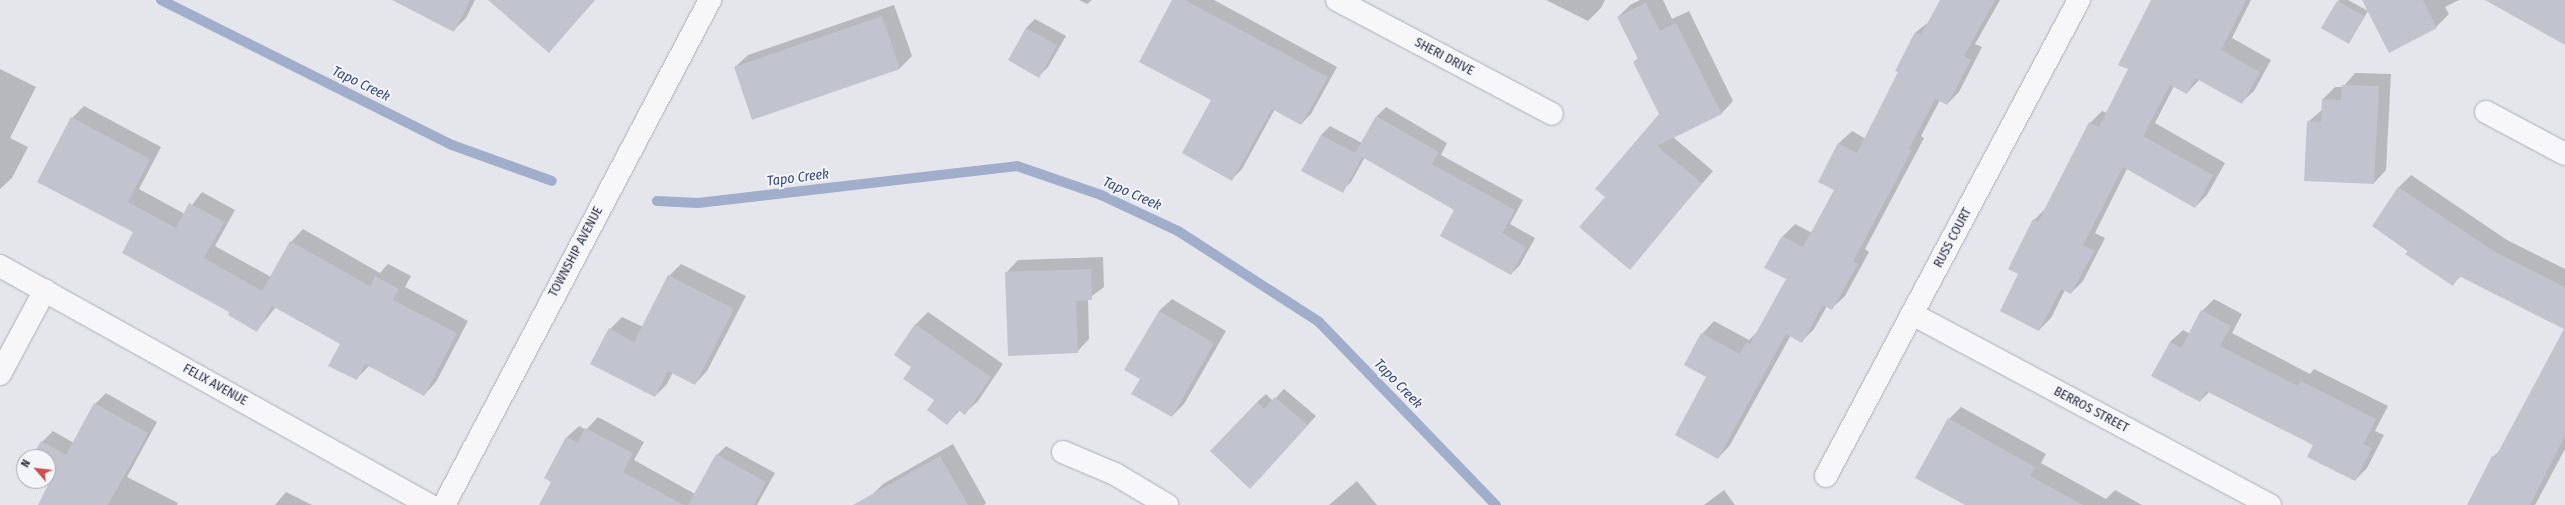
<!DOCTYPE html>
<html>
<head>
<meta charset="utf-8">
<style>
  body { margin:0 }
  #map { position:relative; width:2565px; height:505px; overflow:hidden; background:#e4e6ec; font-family:"Fira Sans Condensed",sans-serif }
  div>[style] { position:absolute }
  .shadow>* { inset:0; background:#0003 }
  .stream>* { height:10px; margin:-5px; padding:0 5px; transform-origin:5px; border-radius:5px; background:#a0adcb }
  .building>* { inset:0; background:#c1c4ce }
  .roads { filter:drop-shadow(0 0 1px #acafba) drop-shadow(0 0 1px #acafba) }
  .minor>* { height:22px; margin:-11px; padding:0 11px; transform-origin:11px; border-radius:11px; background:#f7f7fa }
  span { translate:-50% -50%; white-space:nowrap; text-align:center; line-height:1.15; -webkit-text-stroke:4px #f4f5f9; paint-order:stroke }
  .street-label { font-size:13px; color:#2b3044 }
  .water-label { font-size:14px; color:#364878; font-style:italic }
  .north { position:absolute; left:16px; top:449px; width:40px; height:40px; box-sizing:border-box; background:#f4f5f9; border:1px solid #a4a6b1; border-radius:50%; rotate:298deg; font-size:11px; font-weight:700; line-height:16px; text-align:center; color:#2b3044 }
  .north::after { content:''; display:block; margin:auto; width:14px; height:18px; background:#ce4f4c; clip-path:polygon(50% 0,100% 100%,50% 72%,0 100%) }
</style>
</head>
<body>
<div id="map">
  <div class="shadow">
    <div style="clip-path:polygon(394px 0,475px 0,466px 18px,453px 31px)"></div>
    <div style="clip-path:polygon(489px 0,595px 0,549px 52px)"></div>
    <div style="clip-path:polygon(1079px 0,1092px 0,1087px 4px)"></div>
    <div style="clip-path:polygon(1173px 0,1214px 0,1337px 67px,1311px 114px,1301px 124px,1275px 109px,1242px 169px,1232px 179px,1212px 100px)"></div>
    <div style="clip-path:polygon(1546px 0,1605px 0,1601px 8px,1588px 21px)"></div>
    <div style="clip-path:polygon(1640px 0,1663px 0,1672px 19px,1689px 11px,1733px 101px,1721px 114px,1673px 137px,1713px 171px,1629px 268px,1607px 197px,1660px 114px,1634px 62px,1638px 58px,1618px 17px,1630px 5px)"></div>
    <div style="clip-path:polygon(1941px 0,2000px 0,1975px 44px,1982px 47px,1959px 92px,1947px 104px,1940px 100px,1921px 136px,1924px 138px,1865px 249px,1869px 252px,1845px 296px,1832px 308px,1827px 306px,1814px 329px,1802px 341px,1791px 335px,1730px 445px,1718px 458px,1702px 334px,1714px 321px,1749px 340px,1758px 331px,1787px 279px,1766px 267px,1783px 236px,1795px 224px,1812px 233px,1835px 190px,1819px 181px,1839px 143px,1852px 131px,1866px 139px,1900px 72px,1897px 70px,1916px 32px,1930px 21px)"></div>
    <div style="clip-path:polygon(2152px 0,2251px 0,2232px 38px,2271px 60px,2254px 91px,2242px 102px,2200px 79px,2187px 93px,2174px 86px,2155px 123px,2225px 163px,2207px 195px,2195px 207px,2127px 169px,2095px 233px,2105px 238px,2083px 281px,2071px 293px,2065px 290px,2051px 318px,2039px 330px,2019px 274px,2034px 220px,2046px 208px,2090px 123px,2102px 111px,2107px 113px,2129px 69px)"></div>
    <div style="clip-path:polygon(2339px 0,2348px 0,2368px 11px,2349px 43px,2322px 28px)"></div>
    <div style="clip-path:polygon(2370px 0,2459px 0,2445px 7px,2449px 14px,2436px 27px)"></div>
    <div style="clip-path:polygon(894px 5px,912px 56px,900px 68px,735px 67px,748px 55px)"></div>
    <div style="clip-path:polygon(1035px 19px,1066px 36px,1048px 67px,1039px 76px,1009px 60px,1026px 28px)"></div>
    <div style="clip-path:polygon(0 69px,36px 87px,10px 138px,28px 147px,12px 178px,0 189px)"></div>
    <div style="clip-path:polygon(2355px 73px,2391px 74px,2386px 170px,2374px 183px,2308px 122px,2322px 110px,2323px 99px,2335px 87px,2343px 87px)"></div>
    <div style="clip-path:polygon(84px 106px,161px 147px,139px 189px,185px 214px,202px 192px,235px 210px,215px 246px,271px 277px,291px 242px,303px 229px,380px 273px,388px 264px,411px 276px,405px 287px,468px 321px,436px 382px,424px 395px,369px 366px,356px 379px,341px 343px,276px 307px,257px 330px,231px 312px,134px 232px,72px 118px)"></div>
    <div style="clip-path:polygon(1386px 107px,1447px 143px,1441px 155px,1523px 200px,1510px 224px,1535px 238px,1520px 265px,1511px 274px,1456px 210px,1365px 157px,1351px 182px,1342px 191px,1321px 135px,1330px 126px,1362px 143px,1377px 116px)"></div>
    <div style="clip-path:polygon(2411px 175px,2507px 240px,2565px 269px,2565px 328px,2461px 276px,2453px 284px,2373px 226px,2399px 187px)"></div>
    <div style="clip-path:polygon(1103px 257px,1104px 287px,1088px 299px,1089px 339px,1077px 352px,1006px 273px,1018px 260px)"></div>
    <div style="clip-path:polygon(681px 264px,746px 296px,707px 371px,695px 384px,673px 372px,667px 384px,655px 396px,610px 329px,622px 317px,643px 327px,669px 276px)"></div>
    <div style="clip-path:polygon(1172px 299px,1226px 331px,1184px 404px,1172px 416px,1142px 379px,1159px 311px)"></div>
    <div style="clip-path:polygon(2214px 299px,2242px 314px,2232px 333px,2310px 374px,2314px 369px,2388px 406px,2375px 431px,2384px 435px,2367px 468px,2355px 480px,2315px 445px,2209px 392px,2200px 401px,2170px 342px,2183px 330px,2190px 334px,2202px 311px)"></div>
    <div style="clip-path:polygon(928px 312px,1003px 364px,978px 401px,965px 413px,960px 410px,947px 424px,935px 400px,913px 367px,895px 355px,916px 324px)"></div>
    <div style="clip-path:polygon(2565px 329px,2565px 449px,2535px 505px,2468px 505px,2493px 457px,2502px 448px)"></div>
    <div style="clip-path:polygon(1284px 389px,1316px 416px,1259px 479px,1257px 402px,1266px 394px,1273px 401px)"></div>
    <div style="clip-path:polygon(106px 393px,157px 422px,127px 477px,178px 503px,177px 505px,39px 505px,50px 483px,47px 481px,48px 457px,33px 457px,42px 442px,53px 431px,74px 443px,95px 404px)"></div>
    <div style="clip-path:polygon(1961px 407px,2046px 454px,2041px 463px,2106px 499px,2115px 490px,2142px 505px,1967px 505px,1949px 419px)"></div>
    <div style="clip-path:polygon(598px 417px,644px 442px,634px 460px,695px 494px,717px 455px,726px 446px,775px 473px,757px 505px,540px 505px,552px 482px,545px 478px,567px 437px,579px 426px,586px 430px)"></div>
    <div style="clip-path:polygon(953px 444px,986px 503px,984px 505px,876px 505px,871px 496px,883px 484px)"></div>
    <div style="clip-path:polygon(1357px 481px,1377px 505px,1329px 505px)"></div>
    <div style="clip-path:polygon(1724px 490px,1735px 505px,1704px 505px)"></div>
    <div style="clip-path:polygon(286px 492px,312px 505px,275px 505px)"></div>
  </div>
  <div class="stream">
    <div style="left:161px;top:0;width:325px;rotate:26.5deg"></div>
    <div style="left:452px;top:145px;width:106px;rotate:19.8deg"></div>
    <div style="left:657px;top:201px;width:41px;rotate:2.8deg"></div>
    <div style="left:698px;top:203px;width:321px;rotate:-6.6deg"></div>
    <div style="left:1017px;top:166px;width:89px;rotate:19deg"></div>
    <div style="left:1101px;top:195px;width:85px;rotate:25.1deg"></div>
    <div style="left:1178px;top:231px;width:168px;rotate:32.8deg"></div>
    <div style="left:1319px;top:322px;width:255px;rotate:46deg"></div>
  </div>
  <div class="building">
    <div style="clip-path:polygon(392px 0,470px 0,454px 32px)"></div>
    <div style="clip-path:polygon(488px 0,594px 0,549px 53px)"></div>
    <div style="clip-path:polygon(1172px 0,1185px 0,1328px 77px,1301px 125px,1272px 109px,1232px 181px,1182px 153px,1211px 100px,1139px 62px)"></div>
    <div style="clip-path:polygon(1940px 0,1995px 0,1964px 56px,1971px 60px,1947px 105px,1935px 99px,1909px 149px,1912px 150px,1853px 262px,1858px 264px,1832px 310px,1823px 305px,1802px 343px,1786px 334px,1718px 459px,1675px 435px,1706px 377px,1684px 365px,1701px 333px,1740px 354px,1746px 342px,1750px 344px,1786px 279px,1764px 268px,1782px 236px,1803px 247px,1834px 190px,1818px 182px,1838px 143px,1857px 153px,1898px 72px,1895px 71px,1915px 32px,1921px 35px)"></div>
    <div style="clip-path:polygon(2151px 0,2246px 0,2221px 50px,2260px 72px,2242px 104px,2195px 78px,2187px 94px,2170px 85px,2143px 136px,2213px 175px,2195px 208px,2123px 167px,2083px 245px,2094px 251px,2071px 294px,2061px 289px,2039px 331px,2000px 311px,2018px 274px,2008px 269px,2033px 219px,2038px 222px,2089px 122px,2099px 127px,2128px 69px,2118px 65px)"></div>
    <div style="clip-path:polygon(2362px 0,2423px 0,2437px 28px,2389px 53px)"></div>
    <div style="clip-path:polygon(2485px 0,2565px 0,2565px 45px)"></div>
    <div style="clip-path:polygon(2337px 1px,2364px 16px,2349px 44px,2321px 28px)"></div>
    <div style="clip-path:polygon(1646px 3px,1660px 31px,1676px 23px,1722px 114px,1657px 146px,1702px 183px,1630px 270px,1579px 227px,1605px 197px,1595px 189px,1659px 114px,1633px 62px,1638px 59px,1617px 17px)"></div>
    <div style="clip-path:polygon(882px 16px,900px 69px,752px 120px,734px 67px)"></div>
    <div style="clip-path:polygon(1026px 28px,1057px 45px,1039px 78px,1008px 60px)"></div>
    <div style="clip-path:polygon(2342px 85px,2379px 86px,2374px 184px,2304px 181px,2307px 121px,2321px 122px,2322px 99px,2341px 100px)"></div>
    <div style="clip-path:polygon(1376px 116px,1439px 152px,1432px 164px,1515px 210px,1502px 233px,1526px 247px,1511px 275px,1440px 236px,1454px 210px,1362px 157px,1343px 193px,1301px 171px,1321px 135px,1355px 153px)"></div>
    <div style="clip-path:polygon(71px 117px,150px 159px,128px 202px,176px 228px,189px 203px,224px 222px,204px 258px,262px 291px,290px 241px,370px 286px,375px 276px,399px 289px,393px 300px,457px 333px,424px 396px,365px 364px,357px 380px,328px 366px,340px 344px,272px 306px,257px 332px,228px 315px,229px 312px,122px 253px,133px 232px,37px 182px)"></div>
    <div style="clip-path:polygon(2398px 187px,2495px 252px,2565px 287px,2565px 436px,2530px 505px,2467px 505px,2492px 456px,2495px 458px,2564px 329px,2459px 276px,2453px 286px,2405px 254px,2408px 251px,2372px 226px)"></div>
    <div style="clip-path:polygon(1091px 269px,1092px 300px,1076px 301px,1078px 353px,1008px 356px,1005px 272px)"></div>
    <div style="clip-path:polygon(668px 275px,734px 309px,695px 385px,668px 371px,655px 397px,590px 364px,609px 328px,634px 342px)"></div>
    <div style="clip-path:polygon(2201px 310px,2231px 326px,2220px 346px,2298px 386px,2301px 381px,2376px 419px,2364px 444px,2372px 448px,2355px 481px,2307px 457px,2313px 445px,2206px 391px,2200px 402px,2151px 376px,2170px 342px,2181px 348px)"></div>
    <div style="clip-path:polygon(1159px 311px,1214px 343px,1172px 417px,1131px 394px,1140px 379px,1124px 370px)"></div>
    <div style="clip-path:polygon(915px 324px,991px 377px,965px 415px,958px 410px,947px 425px,927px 410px,934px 400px,903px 379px,911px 367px,894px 355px)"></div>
    <div style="clip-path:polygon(1275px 397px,1308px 425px,1250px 489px,1210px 451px,1257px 402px,1264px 409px)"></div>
    <div style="clip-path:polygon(94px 403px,148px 433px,108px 505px,38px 505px,49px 483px,45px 481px,48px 481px,48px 457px,32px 457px,41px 441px,66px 455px)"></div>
    <div style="clip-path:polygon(1948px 418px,2035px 467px,2030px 476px,2083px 505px,1965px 505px,1915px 478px)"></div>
    <div style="clip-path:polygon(585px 428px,633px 453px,623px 472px,684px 505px,539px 505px,551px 482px,544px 478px,566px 437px,578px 443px)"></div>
    <div style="clip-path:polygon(716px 454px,766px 482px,754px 505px,688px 505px)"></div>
    <div style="clip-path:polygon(940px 456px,968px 505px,853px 505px)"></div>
  </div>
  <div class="roads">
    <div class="minor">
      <div style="left:1337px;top:0;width:243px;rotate:27.9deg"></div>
      <div style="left:2486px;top:112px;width:89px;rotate:28deg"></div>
      <div style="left:0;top:266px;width:491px;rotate:29.1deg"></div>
      <div style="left:1912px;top:314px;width:406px;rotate:28.1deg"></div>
      <div style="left:0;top:374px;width:95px;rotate:-61.8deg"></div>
      <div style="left:1063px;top:452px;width:56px;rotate:22.9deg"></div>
      <div style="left:1115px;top:474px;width:61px;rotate:30.8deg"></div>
      <div style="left:1826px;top:476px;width:539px;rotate:-62.01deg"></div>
      <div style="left:444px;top:505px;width:571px;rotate:-62.22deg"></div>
    </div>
  </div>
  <div class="street-label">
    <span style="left:1444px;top:57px;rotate:28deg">SHERI DRIVE</span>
    <span style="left:1953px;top:238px;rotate:-62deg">RUSS COURT</span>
    <span style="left:576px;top:252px;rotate:-62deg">TOWNSHIP AVENUE</span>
    <span style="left:215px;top:385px;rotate:29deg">FELIX AVENUE</span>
    <span style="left:2091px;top:410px;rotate:28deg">BERROS STREET</span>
  </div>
  <div class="water-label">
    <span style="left:361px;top:84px;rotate:26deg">Tapo Creek</span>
    <span style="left:798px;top:178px;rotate:-7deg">Tapo Creek</span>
    <span style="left:1132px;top:194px;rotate:24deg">Tapo Creek</span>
    <span style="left:1398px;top:384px;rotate:46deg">Tapo Creek</span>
  </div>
  <div class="north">N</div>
</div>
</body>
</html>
